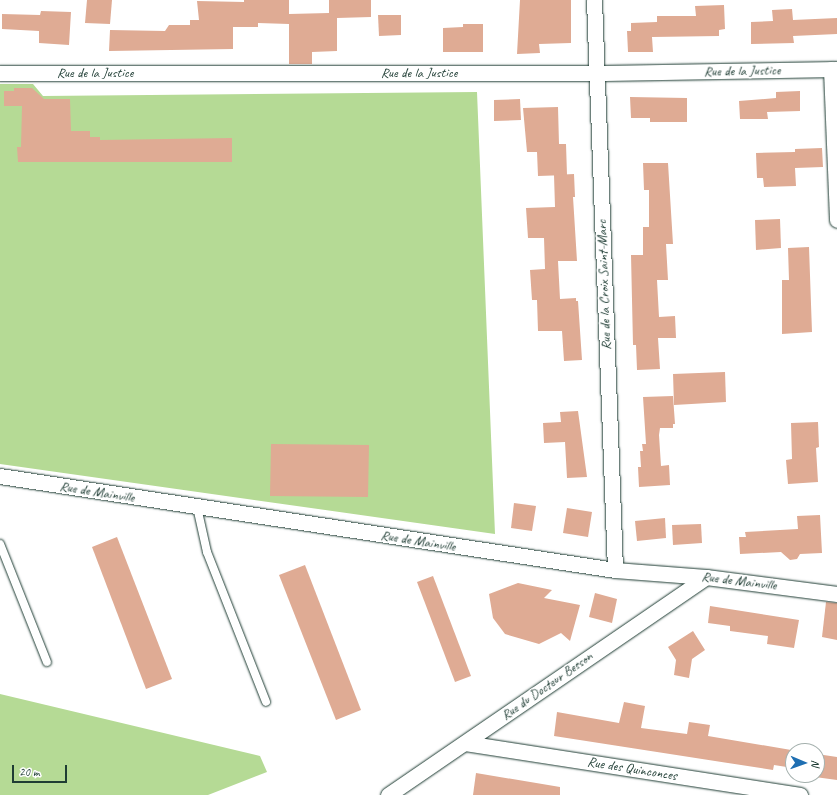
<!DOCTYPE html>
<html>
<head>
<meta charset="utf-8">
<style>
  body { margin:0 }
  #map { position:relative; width:837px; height:795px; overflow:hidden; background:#fff; font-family:Caveat,sans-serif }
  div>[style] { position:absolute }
  .green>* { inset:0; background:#b5da95 }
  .building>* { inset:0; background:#dfab94 }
  .roads { filter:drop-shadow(0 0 1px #1f3d34) drop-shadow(0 0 1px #1f3d34) }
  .service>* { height:8px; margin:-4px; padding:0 4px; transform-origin:4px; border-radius:4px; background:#fff }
  .minor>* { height:15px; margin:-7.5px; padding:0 7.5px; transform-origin:7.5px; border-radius:7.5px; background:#fff }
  span { translate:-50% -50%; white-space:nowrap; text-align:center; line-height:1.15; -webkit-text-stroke:3px #fff; paint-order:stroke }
  .street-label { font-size:14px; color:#1f3d34 }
  .north { position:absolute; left:785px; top:743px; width:40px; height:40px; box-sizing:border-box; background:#fff; border:1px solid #a5b1ae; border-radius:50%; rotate:92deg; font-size:11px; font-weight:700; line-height:16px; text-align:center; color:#1f3d34 }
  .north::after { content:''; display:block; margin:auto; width:14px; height:18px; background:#1f6fb2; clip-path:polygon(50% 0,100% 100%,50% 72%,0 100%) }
  .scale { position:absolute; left:12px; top:765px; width:55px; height:18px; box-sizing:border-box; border:2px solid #1f3d34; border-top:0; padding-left:5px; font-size:12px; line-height:14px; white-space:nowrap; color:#1f3d34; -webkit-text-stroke:3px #fff; paint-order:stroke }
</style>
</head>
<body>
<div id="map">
  <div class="green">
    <div style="clip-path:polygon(0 84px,33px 84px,43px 96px,477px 92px,495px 534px,0 464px)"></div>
    <div style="clip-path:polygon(0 694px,260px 756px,267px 772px,208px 795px,0 795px)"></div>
  </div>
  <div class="building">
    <div style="clip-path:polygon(87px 0,112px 0,110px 24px,85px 23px)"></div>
    <div style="clip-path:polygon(244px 0,289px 0,289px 14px,329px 13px,329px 0,371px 0,371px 17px,337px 18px,337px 51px,312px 52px,312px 64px,289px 64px,289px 24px,258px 23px,258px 27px,233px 27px,233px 49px,109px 51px,110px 30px,165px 31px,169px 25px,190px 25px,190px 20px,199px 20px,197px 1px,244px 2px)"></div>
    <div style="clip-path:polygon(520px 0,571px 0,571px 43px,539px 44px,540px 53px,517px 54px)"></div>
    <div style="clip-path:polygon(724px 5px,725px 29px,719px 30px,719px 36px,652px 37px,653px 52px,628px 52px,627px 31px,631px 31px,631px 23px,657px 22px,657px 16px,696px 16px,695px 6px)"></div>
    <div style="clip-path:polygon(792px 9px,793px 20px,837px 18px,837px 34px,793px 36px,794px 43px,751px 44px,751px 22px,773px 21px,772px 10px)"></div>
    <div style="clip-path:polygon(41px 11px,71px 12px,69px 45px,39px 43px,39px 31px,2px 29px,2px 14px,40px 15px)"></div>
    <div style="clip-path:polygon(378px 15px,401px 15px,401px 35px,379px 36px)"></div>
    <div style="clip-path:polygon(463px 24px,483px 24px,483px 52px,443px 52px,443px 28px,463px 27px)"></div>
    <div style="clip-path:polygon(14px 88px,32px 88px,44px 99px,70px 99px,71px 131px,90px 131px,90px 137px,100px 137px,100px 140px,232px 138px,232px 162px,18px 162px,17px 147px,21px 147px,22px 106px,4px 106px,4px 91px,14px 91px)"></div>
    <div style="clip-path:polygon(800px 91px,800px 111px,767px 112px,768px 119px,740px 119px,739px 101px,776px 98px,776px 92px)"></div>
    <div style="clip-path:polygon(630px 97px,687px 98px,687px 122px,650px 122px,650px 118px,631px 118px)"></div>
    <div style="clip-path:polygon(520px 99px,521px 120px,494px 121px,494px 100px)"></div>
    <div style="clip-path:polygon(558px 107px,559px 144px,566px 144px,567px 175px,538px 176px,537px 152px,527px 152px,523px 108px)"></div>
    <div style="clip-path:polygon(822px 148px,823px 167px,795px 168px,796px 186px,764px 187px,763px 178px,757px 178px,756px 153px,795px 152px,795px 149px)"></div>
    <div style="clip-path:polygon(643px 163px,668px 163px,673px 244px,666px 244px,668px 280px,657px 280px,659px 317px,675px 316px,676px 338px,658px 338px,660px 369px,637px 370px,636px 345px,633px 345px,631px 255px,643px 255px,643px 227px,649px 227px,649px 190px,644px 190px)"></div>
    <div style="clip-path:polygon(574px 174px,575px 197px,573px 197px,577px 261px,558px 261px,560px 299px,576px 298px,576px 301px,578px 301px,582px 360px,564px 361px,562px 331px,538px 331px,537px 300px,532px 300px,530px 270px,545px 269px,544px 238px,528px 238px,526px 208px,555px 207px,554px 175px)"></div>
    <div style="clip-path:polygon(780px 219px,781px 248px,756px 250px,755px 220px)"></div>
    <div style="clip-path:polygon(809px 247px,812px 332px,782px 334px,782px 280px,789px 280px,788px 248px)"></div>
    <div style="clip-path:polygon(725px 372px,726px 402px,674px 405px,673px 374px)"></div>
    <div style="clip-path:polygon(673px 396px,675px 424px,673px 424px,673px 428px,660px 428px,659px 435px,661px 466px,669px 465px,670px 485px,639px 487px,638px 467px,641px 467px,640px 451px,643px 451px,642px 444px,646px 444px,643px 397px)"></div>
    <div style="clip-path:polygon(578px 411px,587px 477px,567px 478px,565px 442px,544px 443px,543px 423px,561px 422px,560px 412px)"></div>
    <div style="clip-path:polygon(818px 422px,819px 447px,816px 448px,818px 482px,788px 484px,786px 460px,792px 459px,791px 423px)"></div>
    <div style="clip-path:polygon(271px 444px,369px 445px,368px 497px,270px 496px)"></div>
    <div style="clip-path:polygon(514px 503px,536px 506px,532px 531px,511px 528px)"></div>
    <div style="clip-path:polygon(567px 508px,592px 512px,588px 537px,563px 533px)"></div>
    <div style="clip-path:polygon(820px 515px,822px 553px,800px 554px,797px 559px,790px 560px,781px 552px,740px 554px,739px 537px,746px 537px,745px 532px,798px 529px,797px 516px)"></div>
    <div style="clip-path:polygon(665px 518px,666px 538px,637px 541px,635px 521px)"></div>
    <div style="clip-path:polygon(701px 524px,702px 543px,673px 545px,672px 525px)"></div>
    <div style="clip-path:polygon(117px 537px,172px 679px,146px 689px,92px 547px)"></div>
    <div style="clip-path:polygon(305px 565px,361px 710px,336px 720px,279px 575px)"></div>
    <div style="clip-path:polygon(433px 576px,471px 676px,455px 682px,417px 582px)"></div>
    <div style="clip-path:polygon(518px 583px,552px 590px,544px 598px,580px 605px,570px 641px,561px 633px,539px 644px,505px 634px,493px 618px,489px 594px)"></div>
    <div style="clip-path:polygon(595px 593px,617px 599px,612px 623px,589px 617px)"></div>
    <div style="clip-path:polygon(826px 602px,837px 603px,837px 640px,822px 637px)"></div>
    <div style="clip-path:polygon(710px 606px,799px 620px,794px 648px,767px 644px,768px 636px,730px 631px,730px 626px,708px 623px)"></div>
    <div style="clip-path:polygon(693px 631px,705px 650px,692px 659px,689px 678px,674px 675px,676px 660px,668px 647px)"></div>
    <div style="clip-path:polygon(624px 702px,645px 706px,641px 728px,687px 734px,689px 722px,710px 725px,708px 736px,797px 751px,793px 751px,793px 768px,774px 765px,773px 770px,554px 736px,557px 712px,619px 723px)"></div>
    <div style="clip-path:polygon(817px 754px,837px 757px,837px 780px,815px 777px)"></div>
    <div style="clip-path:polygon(476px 773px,560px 787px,560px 795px,473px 795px)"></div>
  </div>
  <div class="roads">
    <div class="service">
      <div style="left:197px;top:507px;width:46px;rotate:77.5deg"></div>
      <div style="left:207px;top:552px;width:161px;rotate:68.5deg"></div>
      <div style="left:0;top:544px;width:127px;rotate:68.3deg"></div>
    </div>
    <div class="minor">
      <div style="left:594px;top:0;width:570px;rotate:87.89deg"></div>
      <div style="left:831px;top:69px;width:151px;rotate:87.7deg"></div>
      <div style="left:0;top:73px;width:604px"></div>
      <div style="left:604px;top:73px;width:233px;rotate:-1deg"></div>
      <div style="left:0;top:476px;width:622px;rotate:8.69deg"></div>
      <div style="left:615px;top:570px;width:91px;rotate:4.4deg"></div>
      <div style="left:706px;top:577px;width:132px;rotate:7.4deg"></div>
      <div style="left:465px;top:743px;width:339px;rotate:8.8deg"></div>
      <div style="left:388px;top:795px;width:386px;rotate:-34.4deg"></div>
    </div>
  </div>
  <div class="street-label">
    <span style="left:742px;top:71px;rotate:-1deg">Rue de la Justice</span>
    <span style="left:95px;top:73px">Rue de la Justice</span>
    <span style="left:419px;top:73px">Rue de la Justice</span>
    <span style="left:604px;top:285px;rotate:-92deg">Rue de la Croix Saint-Marc</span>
    <span style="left:97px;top:492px;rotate:9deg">Rue de Mainville</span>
    <span style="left:418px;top:541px;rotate:9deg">Rue de Mainville</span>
    <span style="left:739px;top:581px;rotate:7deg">Rue de Mainville</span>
    <span style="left:547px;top:686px;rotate:-35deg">Rue du Docteur Besson</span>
    <span style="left:632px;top:769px;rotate:9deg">Rue des Quinconces</span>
  </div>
  <div class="north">N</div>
  <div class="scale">20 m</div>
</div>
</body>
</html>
